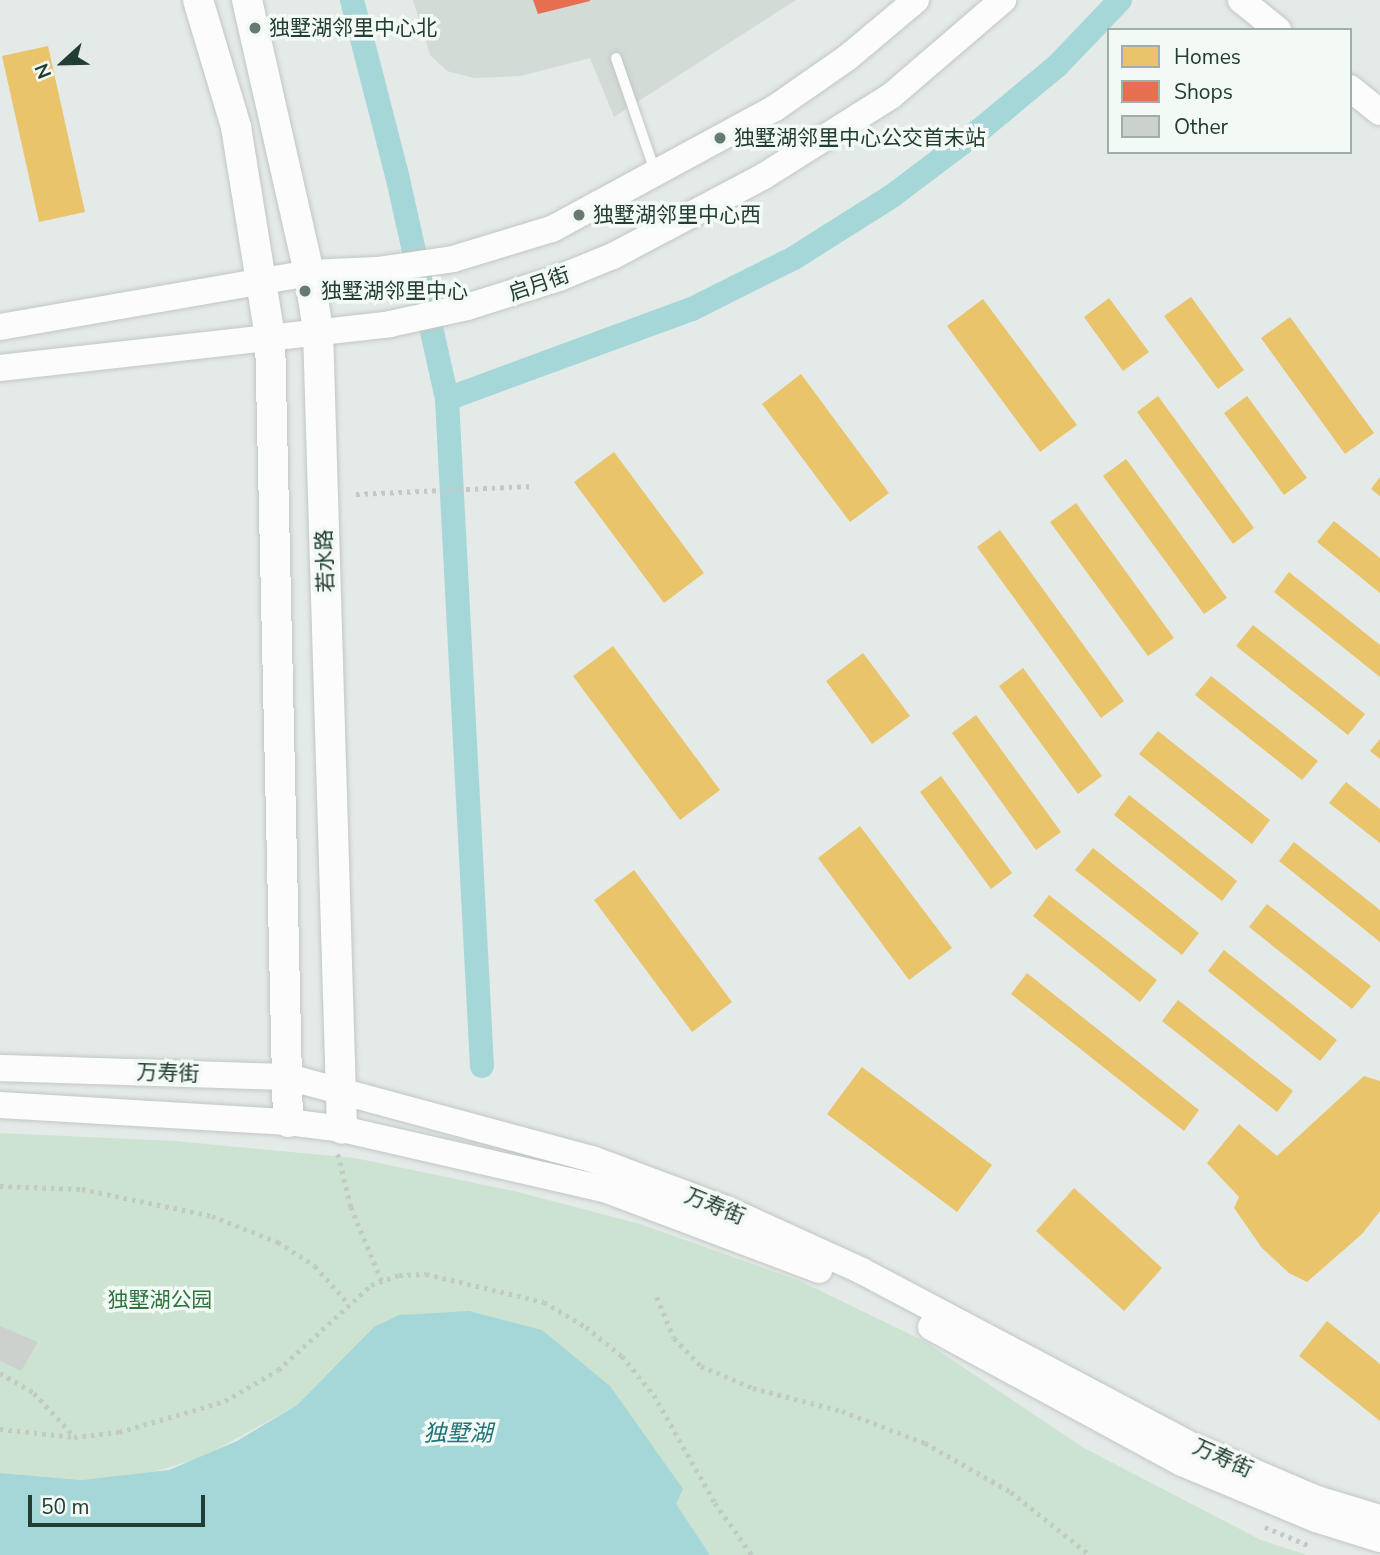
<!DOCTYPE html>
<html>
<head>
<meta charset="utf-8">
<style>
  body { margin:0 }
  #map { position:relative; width:1380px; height:1555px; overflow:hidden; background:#e4eae7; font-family:"Nunito Sans","Noto Sans SC",sans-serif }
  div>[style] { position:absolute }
  .built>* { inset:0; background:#d3dbd6 }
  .green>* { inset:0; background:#cde3d2 }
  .water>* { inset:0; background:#a6d7d8 }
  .homes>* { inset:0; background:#e9c46a }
  .shops>* { inset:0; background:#e76f51 }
  .canal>* { height:24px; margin:-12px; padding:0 12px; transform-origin:12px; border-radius:12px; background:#a6d7d8 }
  .building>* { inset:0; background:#ccd1ce }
  .path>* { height:4.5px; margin-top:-2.25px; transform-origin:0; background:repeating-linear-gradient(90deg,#c1cac5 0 3.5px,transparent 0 8.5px) }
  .roads { filter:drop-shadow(0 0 2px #c1c7c4) drop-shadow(0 0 2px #c1c7c4) }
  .service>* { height:10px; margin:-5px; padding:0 5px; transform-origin:5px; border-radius:5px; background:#fbfcfb }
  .tertiary>* { height:26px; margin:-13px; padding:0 13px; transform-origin:13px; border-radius:13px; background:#fbfcfb }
  .secondary>* { height:30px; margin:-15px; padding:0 15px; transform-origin:15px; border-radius:15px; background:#fbfcfb }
  .dots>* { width:19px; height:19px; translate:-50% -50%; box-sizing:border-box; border:4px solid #f3f9f5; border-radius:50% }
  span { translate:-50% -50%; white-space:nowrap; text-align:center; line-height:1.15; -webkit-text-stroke:7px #f3f9f5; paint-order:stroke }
  .poi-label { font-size:21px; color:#223d33 }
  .left { translate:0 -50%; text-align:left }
  .street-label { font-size:21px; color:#223d33 }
  .park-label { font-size:21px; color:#2d743f }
  .water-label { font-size:23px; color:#1d7579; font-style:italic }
  .legend { position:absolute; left:1107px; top:28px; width:245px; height:126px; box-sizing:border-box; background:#f3f9f5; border:2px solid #9faea7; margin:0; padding:9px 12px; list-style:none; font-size:21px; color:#223d33 }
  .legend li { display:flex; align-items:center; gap:14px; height:35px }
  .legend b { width:35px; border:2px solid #9faea7 }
  .north { position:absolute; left:28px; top:28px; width:70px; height:70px; -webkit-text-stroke:5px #f3f9f5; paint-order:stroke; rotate:248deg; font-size:19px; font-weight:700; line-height:28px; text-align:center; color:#223d33 }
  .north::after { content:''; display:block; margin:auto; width:24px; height:32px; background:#223d33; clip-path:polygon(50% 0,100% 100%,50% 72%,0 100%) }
  .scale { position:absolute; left:28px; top:1495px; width:177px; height:32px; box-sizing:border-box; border:4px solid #223d33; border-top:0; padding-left:9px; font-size:21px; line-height:24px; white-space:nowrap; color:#223d33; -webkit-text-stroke:5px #f3f9f5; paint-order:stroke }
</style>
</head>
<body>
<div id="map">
  <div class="built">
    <div style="clip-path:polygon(413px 0,796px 0,614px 117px,590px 58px,521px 76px,474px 78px,447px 71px,430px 55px)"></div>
  </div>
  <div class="green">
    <div style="clip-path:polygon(0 1133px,175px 1141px,355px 1158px,514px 1191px,640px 1224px,798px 1280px,924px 1341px,1084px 1448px,1261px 1540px,1307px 1555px,704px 1555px,374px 1327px,297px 1405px,203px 1457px,133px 1478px,82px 1480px,0 1473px)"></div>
  </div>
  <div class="water">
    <div style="clip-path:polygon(469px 1311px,542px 1330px,610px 1386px,683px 1489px,676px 1504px,710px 1555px,0 1555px,0 1473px,82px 1480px,169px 1470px,237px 1441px,297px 1405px,374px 1327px,399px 1315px)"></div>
  </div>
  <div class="homes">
    <div style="clip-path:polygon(48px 46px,85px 212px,39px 222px,2px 56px)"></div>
    <div style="clip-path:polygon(1191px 297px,1244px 370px,1218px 389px,1164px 316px)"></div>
    <div style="clip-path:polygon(1109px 298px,1149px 352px,1123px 371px,1084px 317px)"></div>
    <div style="clip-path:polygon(983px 299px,1077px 425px,1040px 452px,947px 326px)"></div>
    <div style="clip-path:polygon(1290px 317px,1374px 433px,1345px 454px,1261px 338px)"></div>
    <div style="clip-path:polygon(801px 374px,889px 493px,850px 522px,762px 404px)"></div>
    <div style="clip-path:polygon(1158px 396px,1254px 528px,1233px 544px,1137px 412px)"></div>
    <div style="clip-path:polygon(1247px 396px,1307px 478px,1284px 495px,1224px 413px)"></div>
    <div style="clip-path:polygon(614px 452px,704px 573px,664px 603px,574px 482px)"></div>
    <div style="clip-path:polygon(1126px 459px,1227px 598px,1204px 614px,1103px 476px)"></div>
    <div style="clip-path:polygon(1380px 477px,1380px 496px,1371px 489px)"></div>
    <div style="clip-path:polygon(1076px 503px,1174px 638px,1148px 656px,1050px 522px)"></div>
    <div style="clip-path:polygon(1334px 521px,1380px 558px,1380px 593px,1317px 542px)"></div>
    <div style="clip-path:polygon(1000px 530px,1124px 701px,1101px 718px,977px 547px)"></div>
    <div style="clip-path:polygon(1289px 572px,1380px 645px,1380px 677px,1274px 592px)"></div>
    <div style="clip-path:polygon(1253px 625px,1365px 714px,1348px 735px,1236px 646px)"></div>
    <div style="clip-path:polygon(613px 646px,720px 790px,680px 820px,573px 676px)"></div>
    <div style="clip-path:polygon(863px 653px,910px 716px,872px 744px,826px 681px)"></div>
    <div style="clip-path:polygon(1023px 668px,1102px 776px,1078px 794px,999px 686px)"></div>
    <div style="clip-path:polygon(1211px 676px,1318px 761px,1302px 780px,1195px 695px)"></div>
    <div style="clip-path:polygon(976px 715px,1061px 832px,1036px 850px,952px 733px)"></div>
    <div style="clip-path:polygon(1158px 731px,1270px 820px,1252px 844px,1139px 754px)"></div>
    <div style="clip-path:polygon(1380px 739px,1380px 759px,1370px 751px)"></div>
    <div style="clip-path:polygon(941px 776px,1012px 873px,991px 889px,920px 792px)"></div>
    <div style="clip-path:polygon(1346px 782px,1380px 809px,1380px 843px,1329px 803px)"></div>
    <div style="clip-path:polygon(1129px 795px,1237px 881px,1222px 901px,1114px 815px)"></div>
    <div style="clip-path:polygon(860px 826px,952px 948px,909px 980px,818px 858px)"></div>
    <div style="clip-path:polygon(1294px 842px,1380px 910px,1380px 942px,1279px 861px)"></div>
    <div style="clip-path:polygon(1093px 848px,1199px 933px,1182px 955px,1075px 870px)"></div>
    <div style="clip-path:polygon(634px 870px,732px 1002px,692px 1032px,594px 900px)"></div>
    <div style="clip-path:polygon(1049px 895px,1157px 980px,1140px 1002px,1033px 916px)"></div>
    <div style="clip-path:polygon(1267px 904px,1371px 986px,1352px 1009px,1249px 927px)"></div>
    <div style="clip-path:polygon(1224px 950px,1337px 1040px,1320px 1061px,1208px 971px)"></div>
    <div style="clip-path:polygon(1027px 973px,1199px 1110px,1184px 1131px,1011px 994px)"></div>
    <div style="clip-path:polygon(1178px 1000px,1293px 1091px,1277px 1112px,1162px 1021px)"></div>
    <div style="clip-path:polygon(862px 1067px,992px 1165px,957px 1212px,827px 1114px)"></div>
    <div style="clip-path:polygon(1364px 1076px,1380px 1081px,1380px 1211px,1362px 1234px,1307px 1282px,1289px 1273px,1262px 1248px,1234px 1208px,1239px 1197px,1207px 1163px,1239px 1124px,1277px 1156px)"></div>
    <div style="clip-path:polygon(1074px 1188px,1162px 1268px,1124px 1311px,1036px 1231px)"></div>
    <div style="clip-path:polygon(1327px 1321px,1380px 1364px,1380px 1421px,1299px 1356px)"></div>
  </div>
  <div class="shops">
    <div style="clip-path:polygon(533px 0,590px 0,590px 1px,538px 14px)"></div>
  </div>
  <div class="canal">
    <div style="left:352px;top:0;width:181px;rotate:75.6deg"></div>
    <div style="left:397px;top:175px;width:230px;rotate:77.4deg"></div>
    <div style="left:447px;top:399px;width:668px;rotate:87deg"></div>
    <div style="left:447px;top:399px;width:261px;rotate:-20.2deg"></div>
    <div style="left:692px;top:309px;width:114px;rotate:-26.6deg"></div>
    <div style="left:794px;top:258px;width:116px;rotate:-32.3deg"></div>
    <div style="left:892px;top:196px;width:111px;rotate:-37deg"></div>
    <div style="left:981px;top:129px;width:99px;rotate:-39.7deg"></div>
    <div style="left:1057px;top:66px;width:91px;rotate:-46.3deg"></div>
  </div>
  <div class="building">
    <div style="clip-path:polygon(0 1326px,38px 1342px,21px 1371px,0 1361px)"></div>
  </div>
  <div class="path">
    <div style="left:356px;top:494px;width:177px;rotate:-2.6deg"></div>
    <div style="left:338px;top:1154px;width:55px;rotate:76.2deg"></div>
    <div style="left:351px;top:1207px;width:80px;rotate:67.3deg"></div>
    <div style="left:0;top:1186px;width:82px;rotate:2.1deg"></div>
    <div style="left:82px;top:1189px;width:133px;rotate:11.7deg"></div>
    <div style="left:212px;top:1216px;width:71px;rotate:21.5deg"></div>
    <div style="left:278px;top:1242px;width:44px;rotate:33deg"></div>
    <div style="left:315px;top:1266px;width:50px;rotate:48.3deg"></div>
    <div style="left:657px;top:1297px;width:44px;rotate:67.5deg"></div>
    <div style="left:674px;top:1338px;width:39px;rotate:46deg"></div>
    <div style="left:701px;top:1366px;width:56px;rotate:22.9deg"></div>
    <div style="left:753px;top:1388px;width:92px;rotate:14.5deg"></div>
    <div style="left:842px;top:1411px;width:89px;rotate:21.1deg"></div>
    <div style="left:925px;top:1443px;width:99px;rotate:29.7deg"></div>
    <div style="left:1011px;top:1492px;width:101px;rotate:38.6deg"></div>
    <div style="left:0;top:1373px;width:39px;rotate:30deg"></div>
    <div style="left:34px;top:1393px;width:59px;rotate:47.1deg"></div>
    <div style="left:0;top:1429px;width:74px;rotate:6.2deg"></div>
    <div style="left:74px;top:1437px;width:45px;rotate:-6.3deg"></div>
    <div style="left:119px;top:1432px;width:110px;rotate:-16.3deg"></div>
    <div style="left:225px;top:1401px;width:61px;rotate:-30.3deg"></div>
    <div style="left:278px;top:1370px;width:126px;rotate:-42.4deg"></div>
    <div style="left:371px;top:1285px;width:30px;rotate:-20deg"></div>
    <div style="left:399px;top:1275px;width:27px;rotate:-2deg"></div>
    <div style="left:426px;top:1274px;width:121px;rotate:13.3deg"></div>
    <div style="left:544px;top:1302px;width:49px;rotate:30.8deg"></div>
    <div style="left:586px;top:1327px;width:46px;rotate:38.9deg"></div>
    <div style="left:622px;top:1356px;width:50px;rotate:50.6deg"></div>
    <div style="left:654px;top:1395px;width:124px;rotate:60.5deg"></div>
    <div style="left:715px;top:1503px;width:64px;rotate:54.6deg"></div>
    <div style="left:1265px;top:1527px;width:47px;rotate:22.7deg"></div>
  </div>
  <div class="roads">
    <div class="service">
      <div style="left:616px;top:58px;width:120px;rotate:71deg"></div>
    </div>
    <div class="tertiary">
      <div style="left:1241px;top:0;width:48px;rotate:39deg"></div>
      <div style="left:1350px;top:88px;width:38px;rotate:39deg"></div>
      <div style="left:0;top:327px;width:314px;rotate:-9.9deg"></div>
      <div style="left:309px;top:273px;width:68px;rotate:-2.5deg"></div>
      <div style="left:377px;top:270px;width:77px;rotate:-8.2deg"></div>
      <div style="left:453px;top:259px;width:103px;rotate:-16.9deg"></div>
      <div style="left:552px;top:229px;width:254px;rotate:-28.5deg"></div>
      <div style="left:775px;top:108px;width:88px;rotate:-34.8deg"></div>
      <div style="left:847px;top:58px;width:90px;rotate:-40deg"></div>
      <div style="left:0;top:368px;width:392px;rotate:-6.4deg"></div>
      <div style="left:390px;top:324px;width:79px;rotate:-12.4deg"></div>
      <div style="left:467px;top:307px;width:96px;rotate:-17.5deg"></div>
      <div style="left:559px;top:278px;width:58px;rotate:-22.2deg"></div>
      <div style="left:613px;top:256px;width:171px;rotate:-27.9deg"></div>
      <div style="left:764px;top:176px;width:150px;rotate:-32.2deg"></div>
      <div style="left:891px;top:96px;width:148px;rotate:-40.6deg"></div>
      <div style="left:0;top:1068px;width:288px;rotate:1.8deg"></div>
      <div style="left:288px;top:1077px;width:315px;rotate:15.1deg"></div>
      <div style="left:592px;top:1159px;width:143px;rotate:20.5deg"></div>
      <div style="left:726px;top:1209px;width:149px;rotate:24.5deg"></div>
      <div style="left:862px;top:1271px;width:377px;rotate:27.9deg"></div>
      <div style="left:1195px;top:1447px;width:133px;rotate:23.1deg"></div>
      <div style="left:1317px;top:1499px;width:66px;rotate:16.8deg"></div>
      <div style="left:0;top:1105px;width:289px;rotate:3.4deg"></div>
      <div style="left:288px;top:1122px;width:54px;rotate:7.4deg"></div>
      <div style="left:342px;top:1129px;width:269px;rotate:12.9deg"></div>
      <div style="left:604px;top:1189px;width:230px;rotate:20.6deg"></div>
      <div style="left:931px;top:1327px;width:285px;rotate:28.5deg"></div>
      <div style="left:1182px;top:1463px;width:145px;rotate:22.7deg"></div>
      <div style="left:1316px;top:1519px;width:67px;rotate:17.4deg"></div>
    </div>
    <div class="secondary">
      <div style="left:198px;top:0;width:133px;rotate:73.3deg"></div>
      <div style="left:236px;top:127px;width:212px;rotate:80.8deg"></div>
      <div style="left:270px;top:336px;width:786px;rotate:88.69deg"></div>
      <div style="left:247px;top:0;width:280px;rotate:77.2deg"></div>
      <div style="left:309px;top:273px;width:58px;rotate:81deg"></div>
      <div style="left:318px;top:330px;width:799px;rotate:88.28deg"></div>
    </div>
  </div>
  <div class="dots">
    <div style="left:255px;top:28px;background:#667a72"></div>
    <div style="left:720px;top:138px;background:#667a72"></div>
    <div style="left:579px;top:215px;background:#667a72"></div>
    <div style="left:305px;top:291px;background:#667a72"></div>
  </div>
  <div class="poi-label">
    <span class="left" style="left:269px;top:28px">独墅湖邻里中心北</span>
    <span class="left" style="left:734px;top:138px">独墅湖邻里中心公交首末站</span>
    <span class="left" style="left:593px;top:215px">独墅湖邻里中心西</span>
    <span class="left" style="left:321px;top:291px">独墅湖邻里中心</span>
  </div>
  <div class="street-label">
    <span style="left:539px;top:284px;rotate:-19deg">启月街</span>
    <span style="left:325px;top:561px;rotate:-92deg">若水路</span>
    <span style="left:168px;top:1073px;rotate:2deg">万寿街</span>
    <span style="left:715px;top:1206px;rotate:22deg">万寿街</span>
    <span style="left:1223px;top:1458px;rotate:24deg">万寿街</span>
  </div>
  <div class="park-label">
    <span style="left:160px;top:1300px">独墅湖公园</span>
  </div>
  <div class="water-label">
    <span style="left:458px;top:1434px">独墅湖</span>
  </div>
  <ul class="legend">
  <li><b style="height:19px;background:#e9c46a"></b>Homes</li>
  <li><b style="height:19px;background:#e76f51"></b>Shops</li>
  <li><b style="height:19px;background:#ccd1ce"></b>Other</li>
  </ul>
  <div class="north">N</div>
  <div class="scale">50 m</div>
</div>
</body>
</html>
